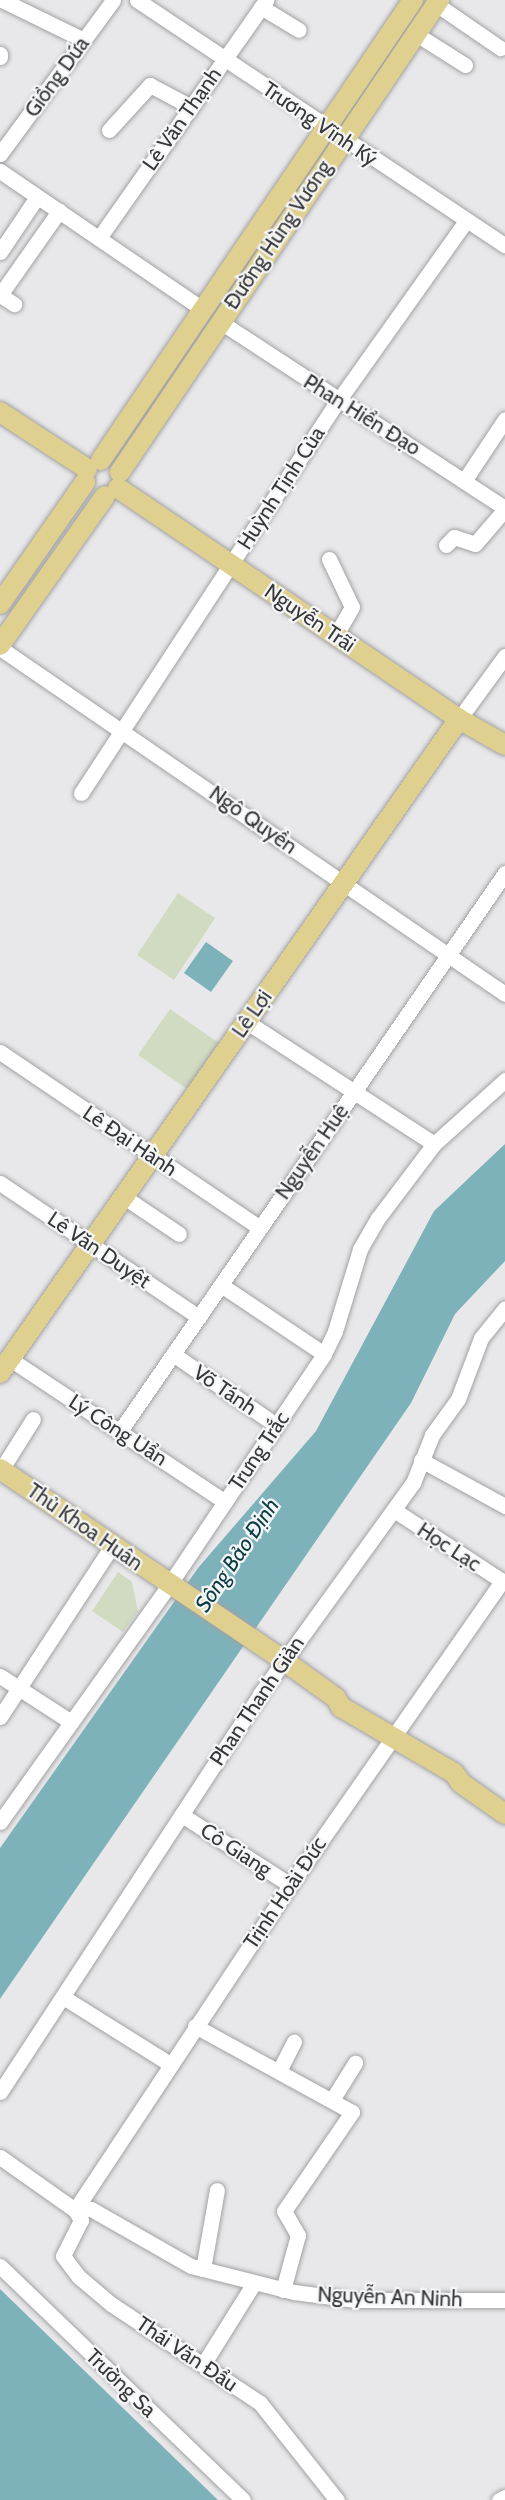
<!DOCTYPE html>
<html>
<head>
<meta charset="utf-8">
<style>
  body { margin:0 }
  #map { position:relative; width:505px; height:2500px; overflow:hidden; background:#e8e8ea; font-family:Cabin,sans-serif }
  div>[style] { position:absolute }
  .green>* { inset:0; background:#d0dbc1 }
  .water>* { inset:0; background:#7eb2ba }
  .roads { filter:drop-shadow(0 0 2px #a2a2a4) drop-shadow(0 0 2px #a2a2a4) }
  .minor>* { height:15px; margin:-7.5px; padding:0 7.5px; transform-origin:7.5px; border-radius:7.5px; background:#fff }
  .major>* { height:20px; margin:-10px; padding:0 10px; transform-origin:10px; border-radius:10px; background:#dfd090 }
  span { translate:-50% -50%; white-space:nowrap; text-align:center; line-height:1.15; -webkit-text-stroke:4.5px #f5f6f7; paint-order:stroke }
  .street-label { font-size:21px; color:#373738 }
  .water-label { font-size:22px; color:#083c42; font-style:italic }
</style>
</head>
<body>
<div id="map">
  <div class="green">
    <div style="clip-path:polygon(178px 893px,215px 918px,174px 980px,137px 955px)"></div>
    <div style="clip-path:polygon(170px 1009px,219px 1043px,187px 1089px,138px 1055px)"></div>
    <div style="clip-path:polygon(118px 1572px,132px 1582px,138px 1611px,123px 1632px,92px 1611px)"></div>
  </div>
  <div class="water">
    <div style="clip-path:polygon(206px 942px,233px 961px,211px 992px,184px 973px)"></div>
    <div style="clip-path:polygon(505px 1144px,505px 1261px,455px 1314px,411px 1403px,0 1999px,0 1848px,198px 1568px,316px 1431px,434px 1211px)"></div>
    <div style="clip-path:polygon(0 2289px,218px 2500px,0 2500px)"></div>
  </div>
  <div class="roads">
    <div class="minor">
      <div style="left:2px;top:0;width:91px;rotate:26deg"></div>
      <div style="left:137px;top:0;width:442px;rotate:33.7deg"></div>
      <div style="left:436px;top:4px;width:78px;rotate:34.5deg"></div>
      <div style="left:261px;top:7px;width:44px;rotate:31.2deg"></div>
      <div style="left:416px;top:34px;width:58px;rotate:32.3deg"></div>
      <div style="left:0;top:54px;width:3px;rotate:90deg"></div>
      <div style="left:109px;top:130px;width:61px;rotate:-47.7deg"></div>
      <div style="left:150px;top:85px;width:47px;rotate:28.2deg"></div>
      <div style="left:0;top:154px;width:191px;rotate:-53.7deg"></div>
      <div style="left:0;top:171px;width:245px;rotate:34.3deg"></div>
      <div style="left:99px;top:238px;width:291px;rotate:-54.9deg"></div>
      <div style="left:0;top:252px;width:66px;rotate:-56.1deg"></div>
      <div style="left:0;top:295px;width:103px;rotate:-54.9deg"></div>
      <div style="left:0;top:295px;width:17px;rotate:33deg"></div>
      <div style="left:219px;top:321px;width:342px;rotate:33.2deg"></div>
      <div style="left:464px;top:481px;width:74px;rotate:-56.5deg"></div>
      <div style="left:446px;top:545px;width:11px;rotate:-45deg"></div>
      <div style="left:454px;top:537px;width:22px;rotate:18deg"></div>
      <div style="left:475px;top:544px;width:46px;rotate:-49.4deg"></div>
      <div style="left:329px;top:559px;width:53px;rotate:64.4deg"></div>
      <div style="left:352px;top:607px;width:32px;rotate:120deg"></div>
      <div style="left:0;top:648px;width:612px;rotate:34.42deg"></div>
      <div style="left:459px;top:719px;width:78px;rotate:-53.9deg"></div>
      <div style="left:81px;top:793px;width:469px;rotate:-56.8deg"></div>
      <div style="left:338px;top:401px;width:221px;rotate:-54.6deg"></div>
      <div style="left:247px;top:1022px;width:223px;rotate:33.1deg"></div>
      <div style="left:0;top:1052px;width:314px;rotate:34.1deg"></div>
      <div style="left:0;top:1183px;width:240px;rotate:34deg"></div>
      <div style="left:124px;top:1197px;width:66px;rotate:33.9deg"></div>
      <div style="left:221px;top:1285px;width:124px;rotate:33.8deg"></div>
      <div style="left:173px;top:1354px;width:125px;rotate:34.6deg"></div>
      <div style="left:10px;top:1359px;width:258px;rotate:33.6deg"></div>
      <div style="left:120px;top:1431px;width:678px;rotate:-55.4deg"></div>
      <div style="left:421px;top:1460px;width:96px;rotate:28.7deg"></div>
      <div style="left:1px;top:1470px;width:60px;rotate:-57.9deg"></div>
      <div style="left:394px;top:1510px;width:133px;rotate:33.3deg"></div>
      <div style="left:0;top:1676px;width:85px;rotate:32.9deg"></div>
      <div style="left:0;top:1717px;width:204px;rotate:-56.8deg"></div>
      <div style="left:182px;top:1815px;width:129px;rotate:32.9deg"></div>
      <div style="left:0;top:1822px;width:291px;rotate:-54.5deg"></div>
      <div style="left:169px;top:1585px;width:278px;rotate:-56.1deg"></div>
      <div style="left:324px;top:1354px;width:25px;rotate:-64deg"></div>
      <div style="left:335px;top:1331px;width:86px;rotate:-73deg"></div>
      <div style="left:360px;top:1249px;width:36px;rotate:-60deg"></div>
      <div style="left:378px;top:1218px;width:93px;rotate:-52.9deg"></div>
      <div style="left:434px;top:1144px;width:96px;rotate:-42deg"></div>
      <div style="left:63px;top:1997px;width:126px;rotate:32.1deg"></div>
      <div style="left:195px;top:2026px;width:179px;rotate:28.7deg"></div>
      <div style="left:352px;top:2112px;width:120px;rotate:124.5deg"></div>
      <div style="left:284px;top:2211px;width:28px;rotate:60deg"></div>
      <div style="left:298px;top:2235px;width:57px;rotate:105.3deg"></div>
      <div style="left:279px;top:2071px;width:33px;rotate:-63deg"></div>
      <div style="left:0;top:2092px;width:475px;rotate:-56.8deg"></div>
      <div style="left:260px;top:1694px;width:261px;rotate:-54.1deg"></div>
      <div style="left:413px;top:1483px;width:52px;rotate:-68.4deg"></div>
      <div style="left:432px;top:1435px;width:44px;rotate:-54.2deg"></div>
      <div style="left:458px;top:1399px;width:65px;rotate:-69.3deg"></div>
      <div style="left:481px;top:1338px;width:38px;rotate:-51deg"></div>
      <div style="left:332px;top:2100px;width:44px;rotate:-58.1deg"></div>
      <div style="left:0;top:2157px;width:92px;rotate:35.2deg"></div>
      <div style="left:75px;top:2210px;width:12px;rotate:59deg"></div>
      <div style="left:81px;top:2220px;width:40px;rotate:116.6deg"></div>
      <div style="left:63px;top:2256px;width:26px;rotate:53deg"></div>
      <div style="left:79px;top:2277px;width:42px;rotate:40.2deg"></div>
      <div style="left:111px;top:2304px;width:179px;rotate:33.6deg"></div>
      <div style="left:260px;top:2403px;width:124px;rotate:51.6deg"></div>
      <div style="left:78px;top:2207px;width:13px;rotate:9deg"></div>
      <div style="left:91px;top:2209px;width:115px;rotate:29.7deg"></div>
      <div style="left:191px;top:2266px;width:106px;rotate:14.2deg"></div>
      <div style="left:294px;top:2292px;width:62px;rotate:7.5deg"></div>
      <div style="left:355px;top:2300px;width:150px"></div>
      <div style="left:75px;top:2210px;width:390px;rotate:-56.5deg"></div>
      <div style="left:290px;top:1885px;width:371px;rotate:-55.1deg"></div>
      <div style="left:0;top:2266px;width:337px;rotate:43.9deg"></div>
      <div style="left:203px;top:2269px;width:80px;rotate:-80deg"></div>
      <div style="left:204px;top:2363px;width:94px;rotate:-58deg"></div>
      <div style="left:499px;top:2500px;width:7px;rotate:-27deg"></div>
    </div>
    <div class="major">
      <div style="left:0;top:412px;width:104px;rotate:33.2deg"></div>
      <div style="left:101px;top:460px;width:556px;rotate:-55.85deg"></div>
      <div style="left:120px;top:472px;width:570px;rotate:-55.95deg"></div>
      <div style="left:118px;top:488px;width:412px;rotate:34.1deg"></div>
      <div style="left:459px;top:719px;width:53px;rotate:29.5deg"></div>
      <div style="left:0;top:604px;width:149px;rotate:-55.1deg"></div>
      <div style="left:0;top:645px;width:182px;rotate:-54.8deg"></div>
      <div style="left:0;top:1373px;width:799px;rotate:-54.94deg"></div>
      <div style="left:0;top:1469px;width:341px;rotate:34deg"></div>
      <div style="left:283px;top:1660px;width:65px;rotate:35.6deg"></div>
      <div style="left:336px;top:1698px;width:10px;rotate:61deg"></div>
      <div style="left:341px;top:1707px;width:131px;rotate:30.3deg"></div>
      <div style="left:454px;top:1773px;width:12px;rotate:55deg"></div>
      <div style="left:461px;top:1783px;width:54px;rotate:35.2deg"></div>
    </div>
  </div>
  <div class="street-label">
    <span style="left:57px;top:77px;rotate:-54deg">Giồng Dứa</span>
    <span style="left:182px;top:119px;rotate:-55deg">Lê Văn Thạnh</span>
    <span style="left:320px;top:124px;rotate:34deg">Trương Vĩnh Ký</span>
    <span style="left:278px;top:235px;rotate:-56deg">Đường Hùng Vương</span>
    <span style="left:362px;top:415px;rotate:32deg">Phan Hiển Đạo</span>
    <span style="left:281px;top:488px;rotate:-57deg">Huỳnh Tịnh Của</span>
    <span style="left:310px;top:618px;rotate:34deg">Nguyễn Trãi</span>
    <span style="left:253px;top:820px;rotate:35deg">Ngô Quyền</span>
    <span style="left:252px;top:1014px;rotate:-55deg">Lê Lợi</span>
    <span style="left:130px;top:1141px;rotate:34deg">Lê Đại Hành</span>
    <span style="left:312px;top:1152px;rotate:-55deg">Nguyễn Huệ</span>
    <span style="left:99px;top:1250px;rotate:34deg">Lê Văn Duyệt</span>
    <span style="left:225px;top:1390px;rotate:34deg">Võ Tánh</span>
    <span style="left:118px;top:1430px;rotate:33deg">Lý Công Uẩn</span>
    <span style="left:259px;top:1451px;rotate:-56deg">Trưng Trắc</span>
    <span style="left:85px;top:1527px;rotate:35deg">Thủ Khoa Huân</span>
    <span style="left:449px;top:1547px;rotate:33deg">Học Lạc</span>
    <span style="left:257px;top:1701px;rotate:-56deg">Phan Thanh Giản</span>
    <span style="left:236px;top:1850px;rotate:33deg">Cô Giang</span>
    <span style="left:285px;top:1893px;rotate:-56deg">Trịnh Hoài Đức</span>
    <span style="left:390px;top:2297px;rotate:2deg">Nguyễn An Ninh</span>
    <span style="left:187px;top:2354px;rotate:34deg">Thái Văn Đẩu</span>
    <span style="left:121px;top:2383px;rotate:44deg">Trường Sa</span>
  </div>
  <div class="water-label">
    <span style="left:237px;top:1555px;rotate:-56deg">Sông Bảo Định</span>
  </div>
</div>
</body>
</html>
